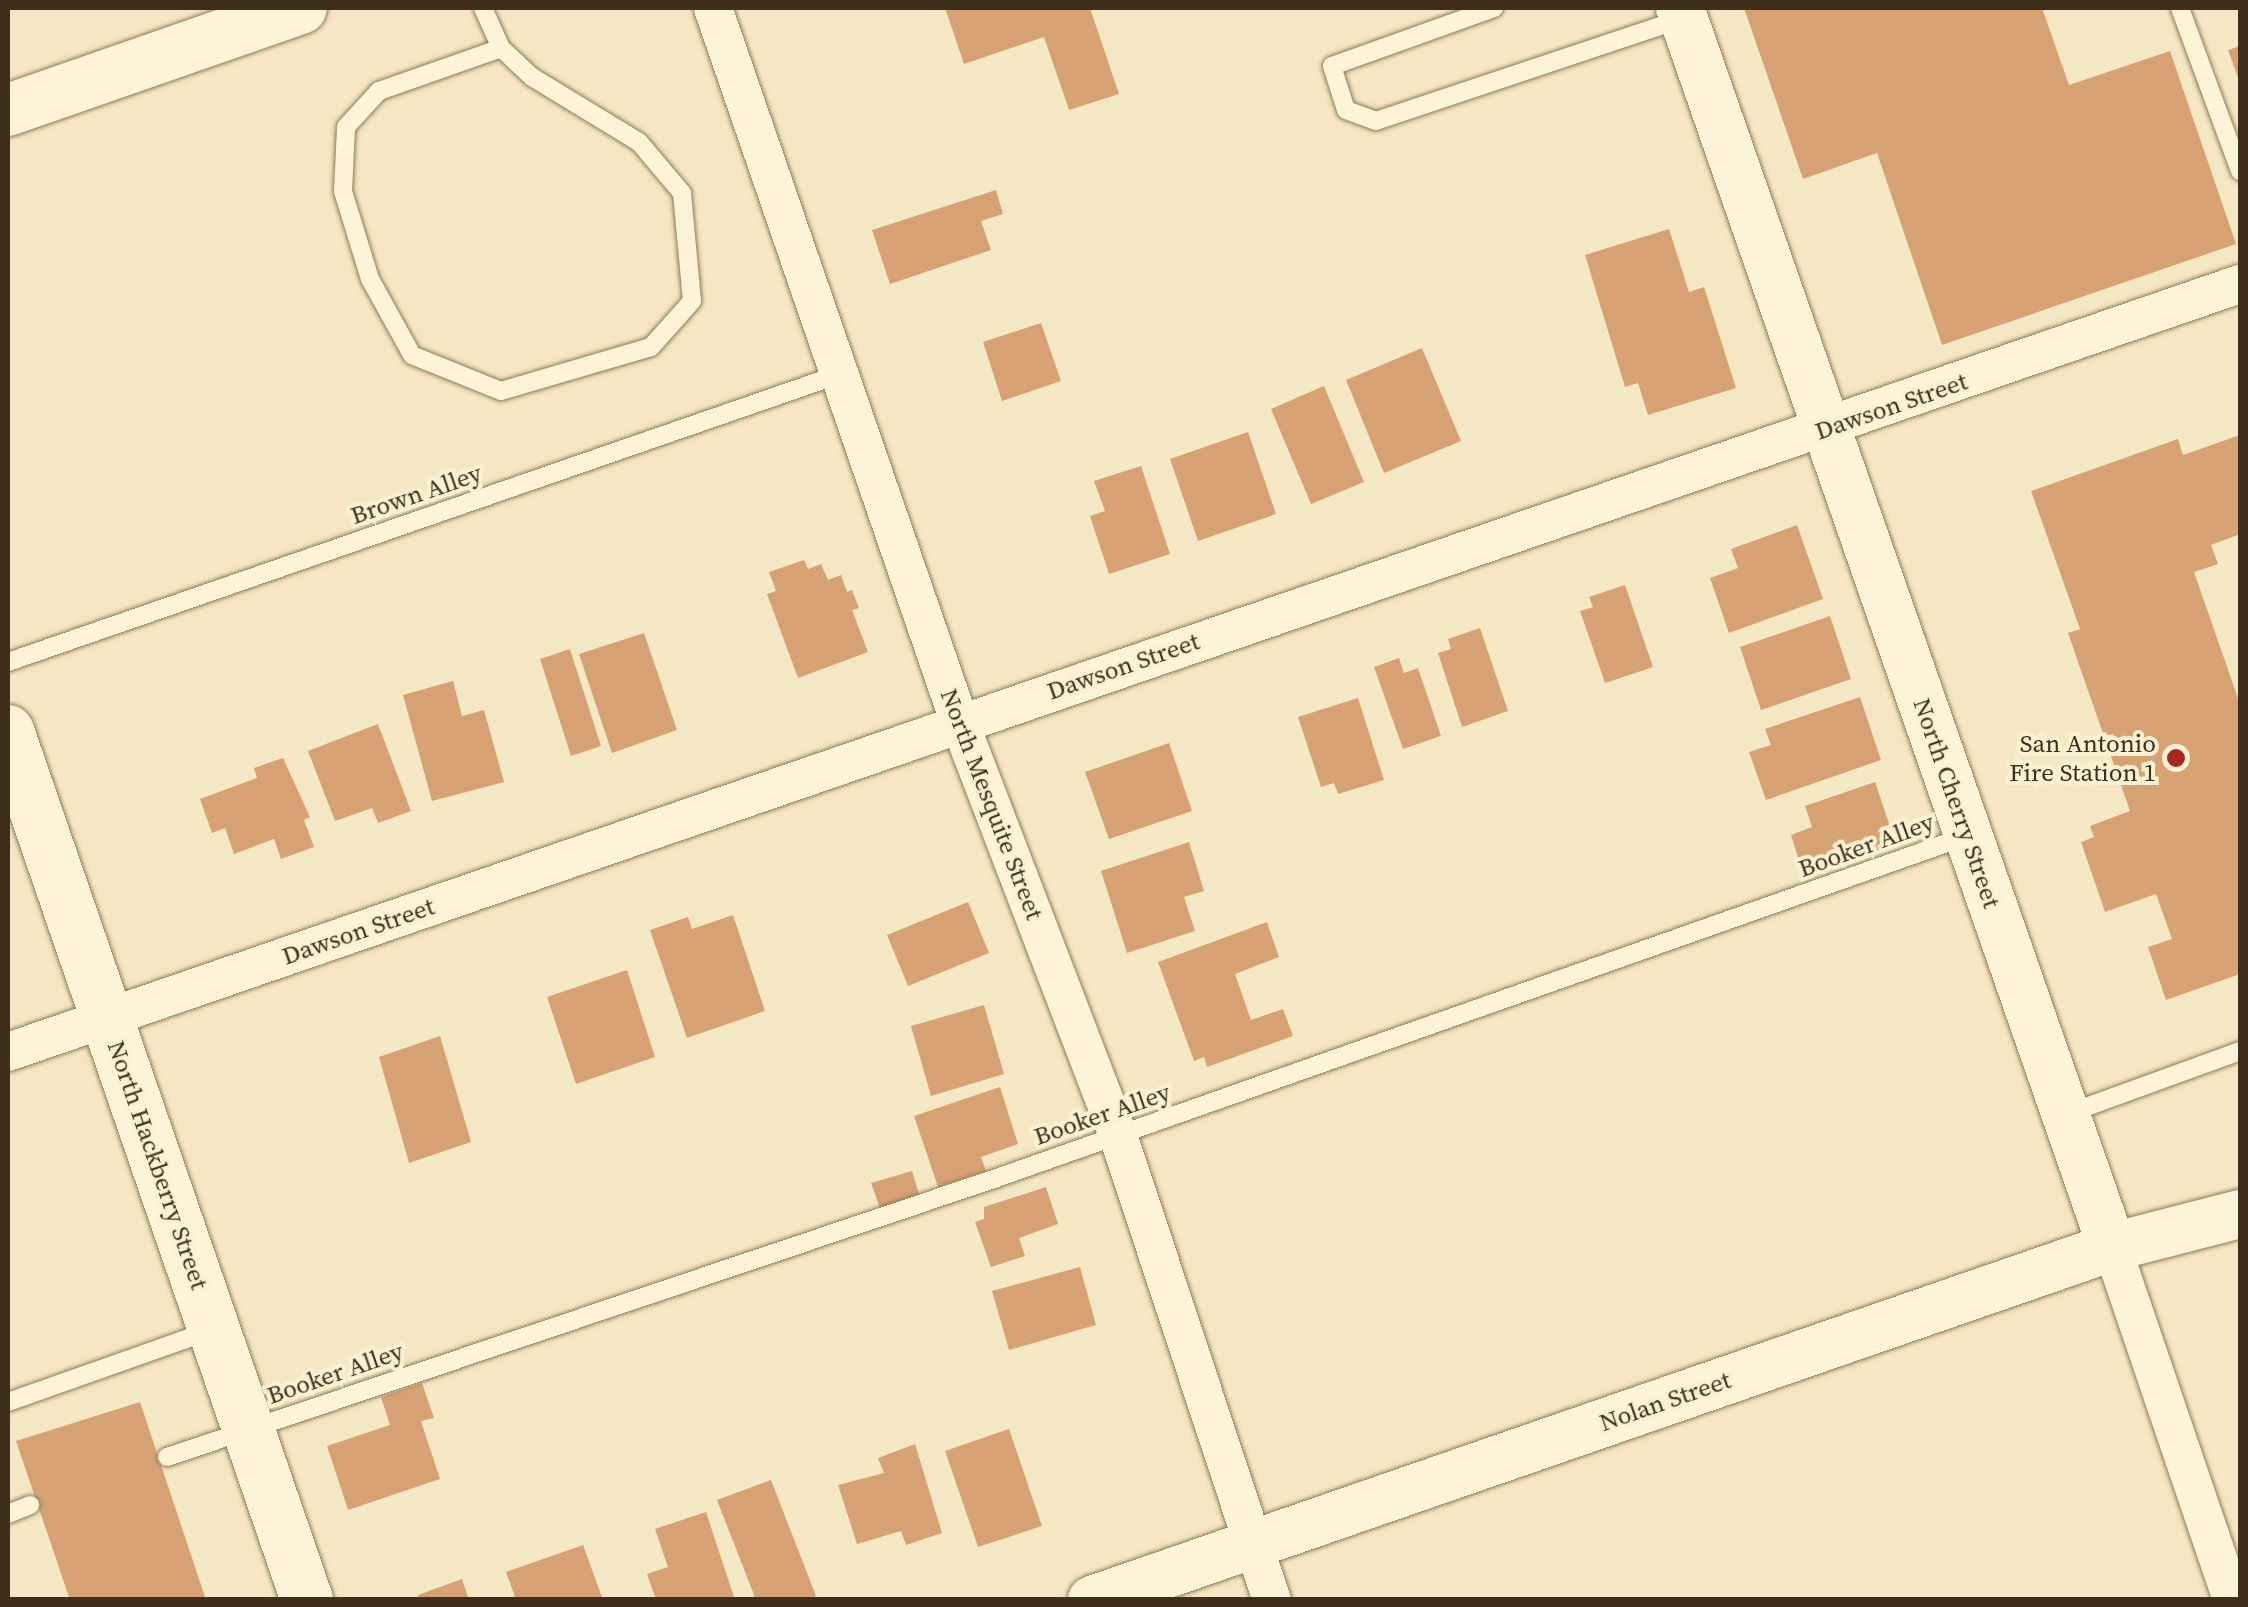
<!DOCTYPE html>
<html>
<head>
<meta charset="utf-8">
<style>
  body { margin:0 }
  #map { position:relative; width:2248px; height:1607px; overflow:hidden; background:#f3e8c3; font-family:"Source Serif 4",serif }
  div>[style] { position:absolute }
  .building>* { inset:0; background:#d6a274 }
  .roads { filter:drop-shadow(0 0 2px #907957) drop-shadow(0 0 2px #907957) }
  .service>* { height:18px; margin:-9px; padding:0 9px; transform-origin:9px; border-radius:9px; background:#fdf4d7 }
  .minor>* { height:38px; margin:-19px; padding:0 19px; transform-origin:19px; border-radius:19px; background:#fdf4d7 }
  .tertiary>* { height:48px; margin:-24px; padding:0 24px; transform-origin:24px; border-radius:24px; background:#fdf4d7 }
  .secondary>* { height:52px; margin:-26px; padding:0 26px; transform-origin:26px; border-radius:26px; background:#fdf4d7 }
  .dots>* { width:28px; height:28px; translate:-50% -50%; box-sizing:border-box; border:5px solid #faf1d3; border-radius:50% }
  span { translate:-50% -50%; white-space:nowrap; text-align:center; line-height:1.15; -webkit-text-stroke:8px #faf1d3; paint-order:stroke }
  .street-label { font-size:25px; color:#3e2f1d }
  .poi-label { font-size:25px; color:#3e2f1d }
  .right { translate:-100% -50%; text-align:right }
  .frame { position:absolute; inset:0; border:10px solid #3e2f1d; pointer-events:none }
</style>
</head>
<body>
<div id="map">
  <div class="building">
    <div style="clip-path:polygon(945px 8px,1090px 8px,1119px 94px,1069px 110px,1044px 37px,964px 64px)"></div>
    <div style="clip-path:polygon(1744px 8px,2042px 8px,2069px 85px,2170px 51px,2236px 244px,1942px 345px,1877px 153px,1803px 179px)"></div>
    <div style="clip-path:polygon(2240px 46px,2240px 83px,2228px 50px)"></div>
    <div style="clip-path:polygon(996px 190px,1003px 214px,981px 221px,991px 250px,890px 284px,872px 230px)"></div>
    <div style="clip-path:polygon(1669px 229px,1689px 292px,1704px 287px,1736px 388px,1648px 415px,1638px 383px,1625px 387px,1585px 255px)"></div>
    <div style="clip-path:polygon(1041px 323px,1061px 381px,1002px 401px,983px 342px)"></div>
    <div style="clip-path:polygon(1422px 348px,1461px 441px,1384px 473px,1346px 380px)"></div>
    <div style="clip-path:polygon(1324px 386px,1364px 482px,1311px 504px,1271px 409px)"></div>
    <div style="clip-path:polygon(1248px 432px,1276px 514px,1198px 541px,1170px 459px)"></div>
    <div style="clip-path:polygon(2240px 435px,2240px 534px,2211px 545px,2218px 564px,2194px 572px,2240px 704px,2240px 974px,2166px 1000px,2148px 947px,2172px 939px,2156px 894px,2105px 912px,2081px 842px,2094px 837px,2090px 826px,2130px 811px,2068px 633px,2080px 629px,2031px 491px,2178px 439px,2183px 455px)"></div>
    <div style="clip-path:polygon(1141px 466px,1170px 554px,1109px 574px,1090px 516px,1105px 511px,1094px 481px)"></div>
    <div style="clip-path:polygon(1797px 525px,1823px 599px,1729px 633px,1710px 578px,1738px 568px,1731px 549px)"></div>
    <div style="clip-path:polygon(804px 560px,808px 569px,821px 564px,828px 580px,841px 575px,847px 592px,852px 590px,859px 608px,852px 610px,868px 652px,798px 678px,767px 594px,776px 591px,769px 572px)"></div>
    <div style="clip-path:polygon(1625px 585px,1653px 667px,1605px 683px,1580px 611px,1593px 607px,1589px 597px)"></div>
    <div style="clip-path:polygon(1830px 616px,1851px 679px,1761px 710px,1740px 647px)"></div>
    <div style="clip-path:polygon(1480px 628px,1508px 711px,1462px 727px,1438px 653px,1451px 649px,1448px 639px)"></div>
    <div style="clip-path:polygon(644px 633px,677px 730px,612px 753px,579px 654px)"></div>
    <div style="clip-path:polygon(570px 649px,601px 746px,571px 756px,540px 659px)"></div>
    <div style="clip-path:polygon(1399px 658px,1404px 673px,1418px 668px,1441px 736px,1403px 749px,1374px 667px)"></div>
    <div style="clip-path:polygon(453px 681px,462px 716px,484px 710px,504px 782px,432px 801px,403px 695px)"></div>
    <div style="clip-path:polygon(1860px 697px,1881px 760px,1766px 800px,1749px 752px,1771px 745px,1765px 729px)"></div>
    <div style="clip-path:polygon(1358px 698px,1384px 780px,1338px 794px,1334px 783px,1321px 787px,1298px 717px)"></div>
    <div style="clip-path:polygon(378px 724px,411px 811px,378px 823px,372px 808px,335px 821px,308px 751px)"></div>
    <div style="clip-path:polygon(1169px 743px,1192px 811px,1109px 839px,1085px 772px)"></div>
    <div style="clip-path:polygon(283px 758px,310px 817px,304px 820px,314px 847px,281px 859px,274px 839px,234px 854px,225px 828px,212px 833px,200px 799px,257px 778px,254px 768px)"></div>
    <div style="clip-path:polygon(1875px 782px,1896px 844px,1822px 870px,1819px 861px,1801px 867px,1791px 835px,1812px 827px,1805px 806px)"></div>
    <div style="clip-path:polygon(1189px 842px,1204px 891px,1184px 897px,1195px 931px,1127px 953px,1101px 871px)"></div>
    <div style="clip-path:polygon(968px 902px,989px 953px,908px 986px,887px 935px)"></div>
    <div style="clip-path:polygon(733px 915px,765px 1011px,687px 1038px,650px 930px,688px 917px,692px 929px)"></div>
    <div style="clip-path:polygon(1267px 922px,1279px 957px,1235px 974px,1251px 1020px,1283px 1009px,1293px 1036px,1207px 1067px,1204px 1057px,1194px 1061px,1158px 962px)"></div>
    <div style="clip-path:polygon(627px 970px,655px 1057px,576px 1084px,547px 997px)"></div>
    <div style="clip-path:polygon(984px 1005px,1004px 1074px,931px 1096px,911px 1026px)"></div>
    <div style="clip-path:polygon(440px 1036px,471px 1142px,409px 1163px,379px 1057px)"></div>
    <div style="clip-path:polygon(1000px 1087px,1018px 1144px,981px 1157px,986px 1171px,938px 1187px,914px 1116px)"></div>
    <div style="clip-path:polygon(912px 1171px,919px 1194px,880px 1208px,871px 1183px)"></div>
    <div style="clip-path:polygon(1046px 1187px,1058px 1224px,1019px 1238px,1025px 1256px,991px 1267px,975px 1222px,984px 1219px,984px 1207px)"></div>
    <div style="clip-path:polygon(1080px 1267px,1096px 1325px,1009px 1350px,992px 1291px)"></div>
    <div style="clip-path:polygon(422px 1383px,434px 1418px,421px 1421px,440px 1479px,348px 1510px,327px 1446px,390px 1425px,381px 1397px)"></div>
    <div style="clip-path:polygon(140px 1402px,206px 1600px,70px 1600px,16px 1441px)"></div>
    <div style="clip-path:polygon(1009px 1429px,1042px 1526px,978px 1547px,945px 1451px)"></div>
    <div style="clip-path:polygon(915px 1444px,942px 1533px,906px 1545px,901px 1531px,857px 1544px,838px 1485px,884px 1473px,878px 1458px)"></div>
    <div style="clip-path:polygon(771px 1480px,816px 1596px,808px 1600px,756px 1600px,717px 1500px)"></div>
    <div style="clip-path:polygon(706px 1512px,735px 1600px,656px 1600px,647px 1574px,668px 1567px,655px 1529px)"></div>
    <div style="clip-path:polygon(583px 1545px,603px 1600px,516px 1600px,506px 1572px)"></div>
    <div style="clip-path:polygon(462px 1579px,469px 1600px,420px 1600px,418px 1595px)"></div>
  </div>
  <div class="roads">
    <div class="service">
      <div style="left:483px;top:8px;width:44px;rotate:65.8deg"></div>
      <div style="left:501px;top:48px;width:42px;rotate:43.1deg"></div>
      <div style="left:532px;top:77px;width:125px;rotate:31.3deg"></div>
      <div style="left:639px;top:142px;width:67px;rotate:49.9deg"></div>
      <div style="left:682px;top:193px;width:108px;rotate:84.7deg"></div>
      <div style="left:692px;top:301px;width:62px;rotate:131.7deg"></div>
      <div style="left:651px;top:347px;width:156px;rotate:163.7deg"></div>
      <div style="left:501px;top:391px;width:96px;rotate:-158deg"></div>
      <div style="left:412px;top:355px;width:87px;rotate:-118.9deg"></div>
      <div style="left:370px;top:279px;width:92px;rotate:-107.1deg"></div>
      <div style="left:343px;top:191px;width:64px;rotate:-87.3deg"></div>
      <div style="left:346px;top:127px;width:49px;rotate:-47.5deg"></div>
      <div style="left:379px;top:91px;width:129px;rotate:-19.4deg"></div>
      <div style="left:1494px;top:8px;width:172px;rotate:160.3deg"></div>
      <div style="left:1332px;top:66px;width:46px;rotate:72.3deg"></div>
      <div style="left:1346px;top:110px;width:32px;rotate:20deg"></div>
      <div style="left:1376px;top:121px;width:324px;rotate:-18.5deg"></div>
      <div style="left:2180px;top:8px;width:174px;rotate:69.8deg"></div>
      <div style="left:8px;top:662px;width:880px;rotate:-19.09deg"></div>
      <div style="left:2067px;top:1114px;width:184px;rotate:-20deg"></div>
      <div style="left:8px;top:1402px;width:213px;rotate:-19.5deg"></div>
      <div style="left:167px;top:1457px;width:869px;rotate:-18.58deg"></div>
      <div style="left:991px;top:1180px;width:1035px;rotate:-19.42deg"></div>
      <div style="left:8px;top:1514px;width:24px;rotate:-22deg"></div>
    </div>
    <div class="minor">
      <div style="left:713px;top:8px;width:754px;rotate:70.96deg"></div>
      <div style="left:959px;top:721px;width:443px;rotate:69deg"></div>
      <div style="left:1118px;top:1135px;width:490px;rotate:71.7deg"></div>
      <div style="left:8px;top:1052px;width:2360px;rotate:-18.99deg"></div>
      <div style="left:2112px;top:1247px;width:373px;rotate:71.2deg"></div>
    </div>
    <div class="tertiary">
      <div style="left:1680px;top:8px;width:1312px;rotate:70.78deg"></div>
      <div style="left:1092px;top:1600px;width:1079px;rotate:-19.09deg"></div>
      <div style="left:2112px;top:1247px;width:132px;rotate:-14.5deg"></div>
    </div>
    <div class="secondary">
      <div style="left:8px;top:110px;width:310px;rotate:-19.2deg"></div>
      <div style="left:8px;top:731px;width:919px;rotate:71.01deg"></div>
    </div>
  </div>
  <div class="dots">
    <div style="left:2176px;top:758px;background:#a7261f"></div>
  </div>
  <div class="street-label">
    <span style="left:1891px;top:406px;rotate:-19deg">Dawson Street</span>
    <span style="left:416px;top:494px;rotate:-19deg">Brown Alley</span>
    <span style="left:1123px;top:666px;rotate:-19deg">Dawson Street</span>
    <span style="left:1957px;top:803px;rotate:71deg">North Cherry Street</span>
    <span style="left:992px;top:804px;rotate:69deg">North Mesquite Street</span>
    <span style="left:1866px;top:845px;rotate:-20deg">Booker Alley</span>
    <span style="left:358px;top:931px;rotate:-19deg">Dawson Street</span>
    <span style="left:1102px;top:1114px;rotate:-19deg">Booker Alley</span>
    <span style="left:158px;top:1165px;rotate:71deg">North Hackberry Street</span>
    <span style="left:335px;top:1373px;rotate:-19deg">Booker Alley</span>
    <span style="left:1665px;top:1401px;rotate:-19deg">Nolan Street</span>
  </div>
  <div class="poi-label">
    <span class="right" style="left:2156px;top:758px">San Antonio<br>Fire Station 1</span>
  </div>
  <div class="frame"></div>
</div>
</body>
</html>
